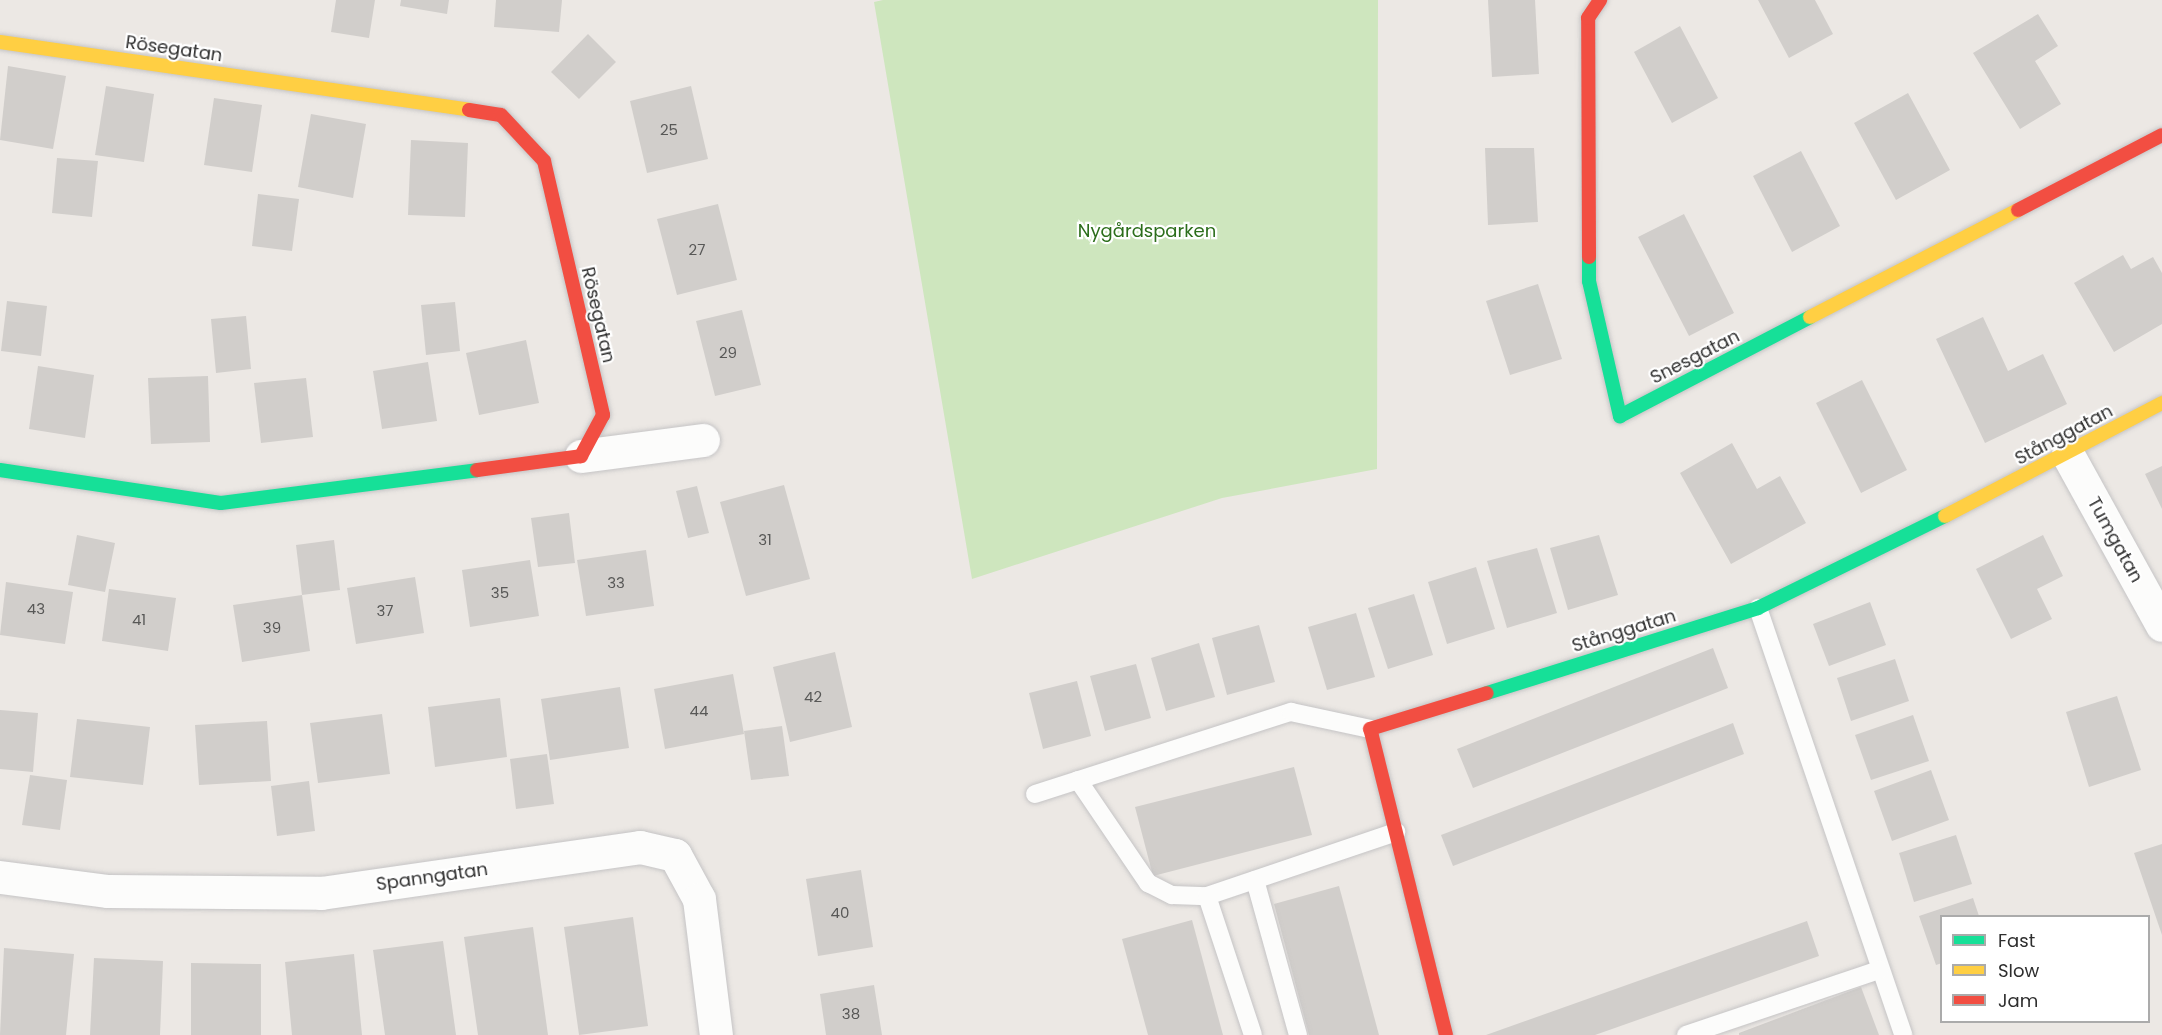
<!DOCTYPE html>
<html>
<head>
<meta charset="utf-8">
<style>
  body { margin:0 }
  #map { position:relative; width:2162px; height:1035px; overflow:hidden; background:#ece8e4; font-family:Poppins,sans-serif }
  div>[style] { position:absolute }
  .green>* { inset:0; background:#cee6be }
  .building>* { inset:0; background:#d1cecb }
  .roads { filter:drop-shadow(0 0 2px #c5c4c5) drop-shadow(0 0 2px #c5c4c5) }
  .lane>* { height:18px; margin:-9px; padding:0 9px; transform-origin:9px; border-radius:9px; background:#fcfcfb }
  .street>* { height:33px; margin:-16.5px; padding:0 16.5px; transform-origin:16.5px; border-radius:16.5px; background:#fcfcfb }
  .fast>* { height:14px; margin:-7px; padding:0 7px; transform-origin:7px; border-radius:7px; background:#16e098 }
  .slow>* { height:14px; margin:-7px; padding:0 7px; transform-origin:7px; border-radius:7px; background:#ffcf43 }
  .jam>* { height:14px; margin:-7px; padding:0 7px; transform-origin:7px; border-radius:7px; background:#f24e42 }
  span { translate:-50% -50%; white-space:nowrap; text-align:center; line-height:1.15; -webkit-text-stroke:4.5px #fff; paint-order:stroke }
  .number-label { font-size:15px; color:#585857 }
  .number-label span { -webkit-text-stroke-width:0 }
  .street-label { font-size:18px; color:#2e2e2e }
  .park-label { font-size:18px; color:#2c6e1b }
  .legend { position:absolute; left:1940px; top:915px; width:210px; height:108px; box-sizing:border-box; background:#fff; border:2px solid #ababab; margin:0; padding:8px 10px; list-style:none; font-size:18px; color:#2e2e2e }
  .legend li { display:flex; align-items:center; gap:12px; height:30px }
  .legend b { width:30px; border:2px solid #ababab }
</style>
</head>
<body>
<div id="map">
  <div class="green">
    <div style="clip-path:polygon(883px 0,1378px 0,1377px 469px,1222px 498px,972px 579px,874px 2px)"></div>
  </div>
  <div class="building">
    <div style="clip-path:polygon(336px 0,375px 0,369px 38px,331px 32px)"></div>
    <div style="clip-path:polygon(401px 0,449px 0,447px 14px,400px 6px)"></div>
    <div style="clip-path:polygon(496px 0,562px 0,559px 32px,494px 27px)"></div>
    <div style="clip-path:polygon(1488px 0,1535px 0,1539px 74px,1492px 77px)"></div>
    <div style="clip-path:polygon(1758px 0,1815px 0,1833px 34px,1789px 58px)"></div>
    <div style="clip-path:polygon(2038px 14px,2058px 46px,2035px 61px,2061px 104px,2020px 129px,1973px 53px)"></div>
    <div style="clip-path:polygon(1680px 26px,1718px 98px,1672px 123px,1634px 52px)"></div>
    <div style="clip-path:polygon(588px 34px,616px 62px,579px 99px,551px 72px)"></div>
    <div style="clip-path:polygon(8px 66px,66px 76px,53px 149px,0 140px)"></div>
    <div style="clip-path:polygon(106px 86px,154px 94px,144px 162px,95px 155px)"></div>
    <div style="clip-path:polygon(691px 86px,708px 159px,647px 173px,630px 101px)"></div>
    <div style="clip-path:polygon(1908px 93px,1950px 170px,1896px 200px,1854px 123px)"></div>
    <div style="clip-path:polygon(214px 98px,262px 105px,252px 172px,204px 165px)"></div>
    <div style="clip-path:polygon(311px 114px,366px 124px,353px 198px,298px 187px)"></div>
    <div style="clip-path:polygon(411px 140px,468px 143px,465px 217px,408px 215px)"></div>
    <div style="clip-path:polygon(1485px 148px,1534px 148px,1538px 222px,1488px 225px)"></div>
    <div style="clip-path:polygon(1801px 151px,1840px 226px,1792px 252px,1753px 176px)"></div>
    <div style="clip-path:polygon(57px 158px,98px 161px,92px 217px,52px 213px)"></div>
    <div style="clip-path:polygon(258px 194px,299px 199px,292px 251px,252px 246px)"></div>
    <div style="clip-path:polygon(718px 204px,737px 280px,677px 295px,657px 219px)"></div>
    <div style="clip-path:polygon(1684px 214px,1734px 313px,1689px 336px,1638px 237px)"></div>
    <div style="clip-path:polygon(2123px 255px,2131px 269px,2153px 257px,2162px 273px,2162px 324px,2114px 352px,2074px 283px)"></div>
    <div style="clip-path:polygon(1538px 284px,1562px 359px,1510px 375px,1486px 301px)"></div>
    <div style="clip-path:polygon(7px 301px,47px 306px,41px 356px,1px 351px)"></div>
    <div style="clip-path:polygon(455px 302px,460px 351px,426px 355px,421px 305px)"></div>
    <div style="clip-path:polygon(742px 310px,761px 385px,715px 396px,696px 321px)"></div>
    <div style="clip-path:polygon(246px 316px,251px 369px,216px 373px,211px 319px)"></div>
    <div style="clip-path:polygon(1983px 317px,2008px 371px,2043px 354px,2067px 404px,1985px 443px,1936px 339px)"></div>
    <div style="clip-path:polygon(526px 340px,539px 403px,479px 415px,466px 353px)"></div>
    <div style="clip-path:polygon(428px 362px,437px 421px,382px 429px,373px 371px)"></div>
    <div style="clip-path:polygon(38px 366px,94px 375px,85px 438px,29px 429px)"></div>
    <div style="clip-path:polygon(208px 376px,210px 442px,151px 444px,148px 378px)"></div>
    <div style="clip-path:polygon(306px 378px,313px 437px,261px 443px,254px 383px)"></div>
    <div style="clip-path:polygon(1862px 380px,1907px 470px,1861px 493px,1816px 403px)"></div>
    <div style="clip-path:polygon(1732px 443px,1757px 489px,1780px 476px,1806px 523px,1731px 564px,1680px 473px)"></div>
    <div style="clip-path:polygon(2162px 466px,2162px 509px,2145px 474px)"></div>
    <div style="clip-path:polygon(784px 485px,810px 579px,746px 596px,720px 502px)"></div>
    <div style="clip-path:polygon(697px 486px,709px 533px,688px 538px,676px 491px)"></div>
    <div style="clip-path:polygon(569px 513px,575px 563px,538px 567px,531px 518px)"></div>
    <div style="clip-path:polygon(77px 535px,115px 543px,105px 592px,68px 585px)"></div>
    <div style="clip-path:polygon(1599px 535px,1618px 595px,1568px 610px,1550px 548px)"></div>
    <div style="clip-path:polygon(2043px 535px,2063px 576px,2037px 589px,2052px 619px,2011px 639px,1976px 569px)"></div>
    <div style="clip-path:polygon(334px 540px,340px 590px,302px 595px,296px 545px)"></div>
    <div style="clip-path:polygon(1537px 548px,1557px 613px,1507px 628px,1487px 561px)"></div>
    <div style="clip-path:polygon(646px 550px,654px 606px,586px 616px,577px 560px)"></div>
    <div style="clip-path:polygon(530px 560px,539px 616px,470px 627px,462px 570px)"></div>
    <div style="clip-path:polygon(1476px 567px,1495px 629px,1447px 644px,1428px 582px)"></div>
    <div style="clip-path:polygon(415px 577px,424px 633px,356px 644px,347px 588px)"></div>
    <div style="clip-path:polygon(6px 582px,73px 592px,65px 644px,0 635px)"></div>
    <div style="clip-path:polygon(109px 589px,176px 598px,168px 651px,102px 641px)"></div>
    <div style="clip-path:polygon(1414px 594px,1433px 655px,1388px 669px,1368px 608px)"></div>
    <div style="clip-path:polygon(302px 595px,310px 651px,242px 662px,233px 605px)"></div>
    <div style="clip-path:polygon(1870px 602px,1886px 645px,1829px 666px,1813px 624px)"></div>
    <div style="clip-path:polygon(1356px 613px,1375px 677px,1327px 690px,1308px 627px)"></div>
    <div style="clip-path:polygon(1259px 625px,1275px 682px,1227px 695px,1212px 638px)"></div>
    <div style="clip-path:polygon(1199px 643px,1215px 697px,1166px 711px,1151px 658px)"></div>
    <div style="clip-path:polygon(1713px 648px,1728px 688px,1473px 788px,1457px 749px)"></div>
    <div style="clip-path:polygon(835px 652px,852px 727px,790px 742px,773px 667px)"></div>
    <div style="clip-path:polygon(1895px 659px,1909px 701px,1851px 721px,1837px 678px)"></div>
    <div style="clip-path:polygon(1136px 664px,1151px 718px,1105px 731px,1090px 676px)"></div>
    <div style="clip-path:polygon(733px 674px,744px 734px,665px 749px,654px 689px)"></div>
    <div style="clip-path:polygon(1077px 681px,1091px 736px,1043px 749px,1029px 693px)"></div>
    <div style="clip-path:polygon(620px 687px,629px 748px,550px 760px,541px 699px)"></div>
    <div style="clip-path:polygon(2117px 696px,2141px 770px,2089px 787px,2066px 712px)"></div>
    <div style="clip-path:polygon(500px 698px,507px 757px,435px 767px,428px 707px)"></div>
    <div style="clip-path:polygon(0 710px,38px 713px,33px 772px,0 769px)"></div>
    <div style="clip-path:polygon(382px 714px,390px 774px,318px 783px,310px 723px)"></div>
    <div style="clip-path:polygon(1913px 715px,1929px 761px,1871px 780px,1855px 735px)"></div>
    <div style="clip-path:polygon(77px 719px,150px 727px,143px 785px,70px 777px)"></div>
    <div style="clip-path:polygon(267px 721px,271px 781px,199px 785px,195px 725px)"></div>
    <div style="clip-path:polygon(1733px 723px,1744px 754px,1453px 866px,1441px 835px)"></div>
    <div style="clip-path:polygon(782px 726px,789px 776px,751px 780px,744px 731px)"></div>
    <div style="clip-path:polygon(547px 754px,554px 804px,516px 809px,510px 759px)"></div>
    <div style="clip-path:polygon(1294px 767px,1312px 835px,1153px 876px,1135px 807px)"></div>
    <div style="clip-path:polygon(1931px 770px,1949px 820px,1892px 841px,1874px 791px)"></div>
    <div style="clip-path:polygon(30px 775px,67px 780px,60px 830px,22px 825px)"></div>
    <div style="clip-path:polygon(309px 781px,315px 831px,277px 836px,271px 786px)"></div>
    <div style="clip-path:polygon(1956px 835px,1972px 884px,1914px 902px,1899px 853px)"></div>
    <div style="clip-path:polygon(2162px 844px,2162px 935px,2134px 853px)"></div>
    <div style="clip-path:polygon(861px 870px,873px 947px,818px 956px,806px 879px)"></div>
    <div style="clip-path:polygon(1339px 886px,1379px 1035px,1309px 1035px,1274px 904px)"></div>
    <div style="clip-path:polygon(1973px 898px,1979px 916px,1942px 916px,1942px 963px,1936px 965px,1919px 916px)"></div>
    <div style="clip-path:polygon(633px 917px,648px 1026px,579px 1035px,564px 927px)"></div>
    <div style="clip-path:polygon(1192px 920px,1223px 1035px,1148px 1035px,1122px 939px)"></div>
    <div style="clip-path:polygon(1807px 921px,1819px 956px,1595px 1035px,1486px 1035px)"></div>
    <div style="clip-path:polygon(533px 927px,548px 1035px,478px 1035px,464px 937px)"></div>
    <div style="clip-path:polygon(443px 941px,456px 1035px,385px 1035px,373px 950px)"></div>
    <div style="clip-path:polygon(4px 948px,74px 954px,66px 1035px,0 1035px)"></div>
    <div style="clip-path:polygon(354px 954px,362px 1035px,292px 1035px,285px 962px)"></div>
    <div style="clip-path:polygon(94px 958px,163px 961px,160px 1035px,90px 1035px)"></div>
    <div style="clip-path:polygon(191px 963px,261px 964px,261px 1035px,191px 1035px)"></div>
    <div style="clip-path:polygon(874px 985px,882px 1035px,826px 1035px,820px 994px)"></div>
    <div style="clip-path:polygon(1861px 987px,1879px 1035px,1739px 1035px,1739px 1033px)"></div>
  </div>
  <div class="roads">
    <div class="lane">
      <div style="left:1758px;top:608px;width:451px;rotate:71.2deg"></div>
      <div style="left:1078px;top:780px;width:125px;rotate:55.8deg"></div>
      <div style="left:1148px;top:883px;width:27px;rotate:27deg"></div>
      <div style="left:1172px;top:895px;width:35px;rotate:2deg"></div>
      <div style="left:1207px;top:896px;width:146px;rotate:71.7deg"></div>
      <div style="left:1035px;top:794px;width:269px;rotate:-17.8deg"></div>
      <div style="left:1291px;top:712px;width:81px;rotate:12.1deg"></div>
      <div style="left:1255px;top:880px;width:161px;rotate:74.5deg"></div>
      <div style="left:1207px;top:896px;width:200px;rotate:-18.7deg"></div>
      <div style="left:1686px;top:1035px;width:204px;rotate:-18.6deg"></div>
    </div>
    <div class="street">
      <div style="left:2068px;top:455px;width:194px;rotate:61.1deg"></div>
      <div style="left:581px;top:456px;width:123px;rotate:-7.5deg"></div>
      <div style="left:0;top:877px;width:109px;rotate:7.4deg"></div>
      <div style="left:108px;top:891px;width:213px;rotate:0.5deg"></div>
      <div style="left:321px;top:893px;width:322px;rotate:-8.2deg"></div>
      <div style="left:640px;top:847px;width:36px;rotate:13deg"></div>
      <div style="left:675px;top:855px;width:50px;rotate:61.4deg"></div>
      <div style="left:699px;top:899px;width:137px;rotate:82.9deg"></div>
    </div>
    <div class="fast">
      <div style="left:1589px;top:257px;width:24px;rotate:90deg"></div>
      <div style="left:1589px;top:281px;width:139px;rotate:77.1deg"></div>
      <div style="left:1620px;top:416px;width:214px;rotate:-27.5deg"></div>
      <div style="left:0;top:470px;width:223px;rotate:8.5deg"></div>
      <div style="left:221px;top:503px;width:258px;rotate:-7.3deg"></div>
      <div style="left:1487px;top:693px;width:284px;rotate:-17.4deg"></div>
      <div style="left:1758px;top:608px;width:208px;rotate:-26.2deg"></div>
    </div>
    <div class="slow">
      <div style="left:0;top:42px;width:474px;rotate:8.2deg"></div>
      <div style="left:1810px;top:317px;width:234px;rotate:-27.2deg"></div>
      <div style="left:1945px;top:516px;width:245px;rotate:-27.5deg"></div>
    </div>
    <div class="jam">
      <div style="left:469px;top:110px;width:32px;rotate:9deg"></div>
      <div style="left:501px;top:115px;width:63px;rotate:46.9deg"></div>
      <div style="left:544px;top:161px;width:261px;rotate:76.9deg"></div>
      <div style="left:603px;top:415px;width:47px;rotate:118.2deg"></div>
      <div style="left:581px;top:456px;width:105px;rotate:172.3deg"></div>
      <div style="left:2018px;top:210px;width:162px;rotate:-27.5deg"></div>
      <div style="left:1589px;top:257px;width:239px;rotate:-90.2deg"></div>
      <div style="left:1588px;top:18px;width:22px;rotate:-56deg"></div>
      <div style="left:1446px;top:1035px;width:315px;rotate:-103.9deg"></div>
      <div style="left:1370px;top:729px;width:122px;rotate:-17.1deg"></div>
    </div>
  </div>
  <div class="number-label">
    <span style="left:669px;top:130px">25</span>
    <span style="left:697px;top:250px">27</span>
    <span style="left:728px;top:353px">29</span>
    <span style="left:765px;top:540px">31</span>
    <span style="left:616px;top:583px">33</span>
    <span style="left:500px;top:593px">35</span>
    <span style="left:36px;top:609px">43</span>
    <span style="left:385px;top:611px">37</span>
    <span style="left:139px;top:620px">41</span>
    <span style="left:272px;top:628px">39</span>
    <span style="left:813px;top:697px">42</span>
    <span style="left:699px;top:711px">44</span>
    <span style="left:840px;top:913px">40</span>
    <span style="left:851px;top:1014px">38</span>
  </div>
  <div class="street-label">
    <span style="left:174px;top:49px;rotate:8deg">Rösegatan</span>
    <span style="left:598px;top:315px;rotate:77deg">Rösegatan</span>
    <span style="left:1695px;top:357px;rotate:-27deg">Snesgatan</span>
    <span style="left:2064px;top:435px;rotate:-28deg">Stånggatan</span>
    <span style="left:2115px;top:540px;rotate:61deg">Tumgatan</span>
    <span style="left:1624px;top:631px;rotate:-17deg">Stånggatan</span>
    <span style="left:432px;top:877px;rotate:-8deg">Spanngatan</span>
  </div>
  <div class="park-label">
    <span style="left:1147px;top:231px">Nygårdsparken</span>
  </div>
  <ul class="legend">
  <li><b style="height:8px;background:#16e098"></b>Fast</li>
  <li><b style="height:8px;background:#ffcf43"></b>Slow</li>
  <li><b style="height:8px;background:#f24e42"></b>Jam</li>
  </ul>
</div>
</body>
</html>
